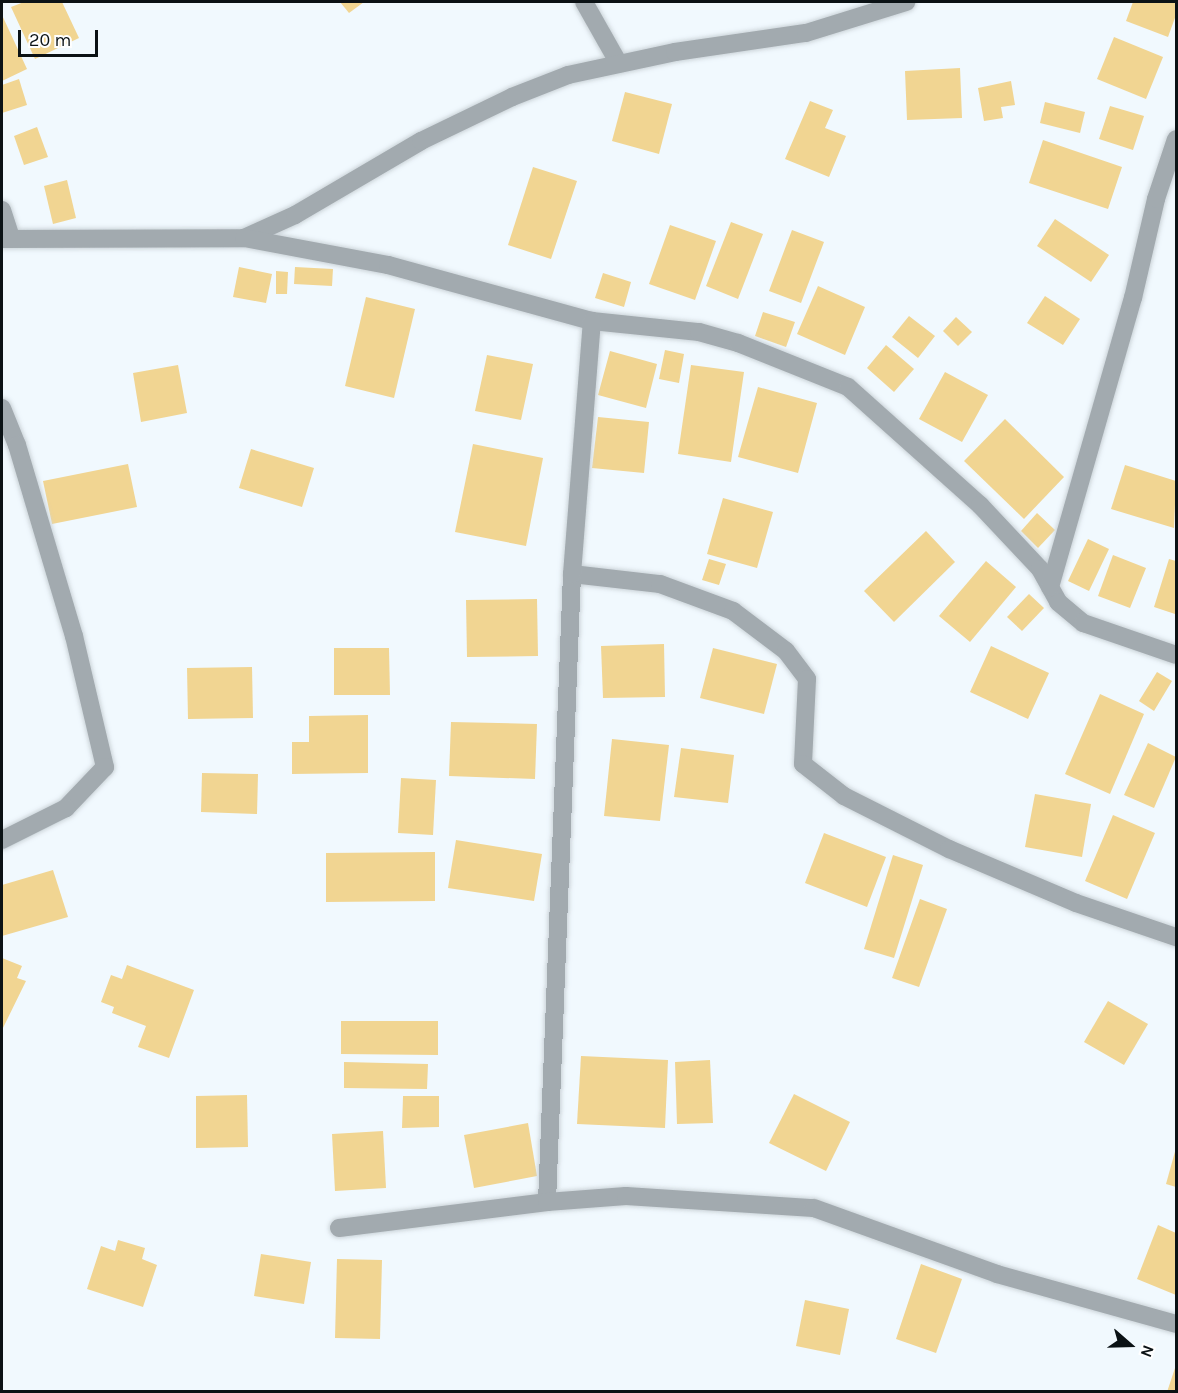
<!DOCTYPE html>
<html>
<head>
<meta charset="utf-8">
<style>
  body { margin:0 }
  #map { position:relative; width:1178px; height:1393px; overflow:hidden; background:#f1f9fe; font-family:Karla,sans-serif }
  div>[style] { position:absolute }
  .building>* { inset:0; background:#f1d592 }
  .roads { filter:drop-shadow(0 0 2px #ccd4d9) drop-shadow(0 0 2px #ccd4d9) }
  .minor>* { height:18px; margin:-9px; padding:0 9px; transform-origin:9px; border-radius:9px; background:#a2aaaf }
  span { translate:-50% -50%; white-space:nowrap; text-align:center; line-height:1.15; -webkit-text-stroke:4.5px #fff; paint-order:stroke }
  .frame { position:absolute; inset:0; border:3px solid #0b1215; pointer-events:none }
  .north { position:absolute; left:1100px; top:1315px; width:60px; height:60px; -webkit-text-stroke:4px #fff; paint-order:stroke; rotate:110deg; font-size:16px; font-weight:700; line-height:24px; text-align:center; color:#0b1215 }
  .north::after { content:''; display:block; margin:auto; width:21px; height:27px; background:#0b1215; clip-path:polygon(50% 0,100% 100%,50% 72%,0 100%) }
  .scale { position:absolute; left:18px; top:30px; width:80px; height:27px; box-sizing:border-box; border:3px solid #0b1215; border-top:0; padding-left:8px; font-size:18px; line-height:21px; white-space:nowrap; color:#0b1215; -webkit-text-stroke:4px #fff; paint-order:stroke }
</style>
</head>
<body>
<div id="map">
  <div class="building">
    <div style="clip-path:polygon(24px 2px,62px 2px,79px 38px,35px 59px,11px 7px)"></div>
    <div style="clip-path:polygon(340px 2px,364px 2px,349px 13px)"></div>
    <div style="clip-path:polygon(1133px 2px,1176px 2px,1176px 15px,1168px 37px,1126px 21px)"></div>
    <div style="clip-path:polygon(2px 15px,27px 69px,2px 81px)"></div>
    <div style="clip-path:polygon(1114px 37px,1163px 57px,1146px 99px,1097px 79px)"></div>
    <div style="clip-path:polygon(960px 68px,962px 118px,907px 120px,905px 71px)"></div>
    <div style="clip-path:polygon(19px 79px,27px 105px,2px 113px,2px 85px)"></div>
    <div style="clip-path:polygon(1011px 81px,1015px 105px,1001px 107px,1003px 118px,984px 121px,978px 88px)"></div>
    <div style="clip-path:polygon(625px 92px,672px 104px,659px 154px,612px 141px)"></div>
    <div style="clip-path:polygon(810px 101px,833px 110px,825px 128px,846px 136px,829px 177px,785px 159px)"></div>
    <div style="clip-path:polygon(1045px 102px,1085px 112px,1080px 133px,1040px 123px)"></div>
    <div style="clip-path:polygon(1110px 106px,1144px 116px,1133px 150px,1099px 139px)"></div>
    <div style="clip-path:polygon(37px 127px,48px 157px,24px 165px,14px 136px)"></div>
    <div style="clip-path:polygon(1043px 140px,1122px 167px,1108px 209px,1029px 183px)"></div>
    <div style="clip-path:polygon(533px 167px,577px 181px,551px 259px,508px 245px)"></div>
    <div style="clip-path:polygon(67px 180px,76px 218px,53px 224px,44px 186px)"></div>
    <div style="clip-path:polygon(1055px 219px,1109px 255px,1091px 282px,1037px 246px)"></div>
    <div style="clip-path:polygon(731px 222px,763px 234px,738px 299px,706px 286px)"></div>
    <div style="clip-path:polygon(670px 225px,716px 241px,695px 300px,649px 284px)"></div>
    <div style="clip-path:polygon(792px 230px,824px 242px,801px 303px,769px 291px)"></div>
    <div style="clip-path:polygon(239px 267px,272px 274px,266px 303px,233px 297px)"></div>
    <div style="clip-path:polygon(295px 267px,333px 269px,332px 286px,294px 284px)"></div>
    <div style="clip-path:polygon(276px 271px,288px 272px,287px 294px,276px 294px)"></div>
    <div style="clip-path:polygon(603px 273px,631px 282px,624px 307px,595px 298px)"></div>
    <div style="clip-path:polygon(818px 286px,865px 307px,845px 355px,797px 334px)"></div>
    <div style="clip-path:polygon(1045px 296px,1080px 319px,1063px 345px,1027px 323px)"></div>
    <div style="clip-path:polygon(366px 297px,415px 309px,394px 398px,345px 386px)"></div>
    <div style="clip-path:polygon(763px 312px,795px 322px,786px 347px,755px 336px)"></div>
    <div style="clip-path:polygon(909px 316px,935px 336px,918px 358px,892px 337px)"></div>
    <div style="clip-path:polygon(956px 317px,972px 332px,958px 346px,943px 331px)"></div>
    <div style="clip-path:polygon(886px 345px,914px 369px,894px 392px,867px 368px)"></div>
    <div style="clip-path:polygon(665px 350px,684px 354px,679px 383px,659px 379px)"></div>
    <div style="clip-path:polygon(610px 351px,657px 364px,646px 408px,598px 395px)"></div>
    <div style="clip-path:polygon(487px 355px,533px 364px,521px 420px,475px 411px)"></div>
    <div style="clip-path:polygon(178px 365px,187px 413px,141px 422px,133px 373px)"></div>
    <div style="clip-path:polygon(691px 365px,744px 372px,731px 462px,678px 454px)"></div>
    <div style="clip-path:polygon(945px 372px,988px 395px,962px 442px,919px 419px)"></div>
    <div style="clip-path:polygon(758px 387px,817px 403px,798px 473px,738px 457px)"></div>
    <div style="clip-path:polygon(598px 417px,649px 422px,644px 473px,592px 468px)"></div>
    <div style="clip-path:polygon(1005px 419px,1064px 477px,1024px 519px,964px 461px)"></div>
    <div style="clip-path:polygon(473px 444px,543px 458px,526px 546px,455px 532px)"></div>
    <div style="clip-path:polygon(251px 449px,314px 468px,302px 507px,239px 488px)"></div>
    <div style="clip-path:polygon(128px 464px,137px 507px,52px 524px,43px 481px)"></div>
    <div style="clip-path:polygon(1125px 465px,1176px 481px,1174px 528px,1111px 509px)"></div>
    <div style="clip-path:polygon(723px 498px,773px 512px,757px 568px,707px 554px)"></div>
    <div style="clip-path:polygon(1037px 513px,1055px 530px,1038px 548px,1021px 531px)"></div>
    <div style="clip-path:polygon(926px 531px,955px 562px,894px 622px,864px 591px)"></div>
    <div style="clip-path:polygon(1088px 539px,1109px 549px,1089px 591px,1068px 581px)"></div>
    <div style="clip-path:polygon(1113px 555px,1146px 568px,1130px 608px,1098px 596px)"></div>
    <div style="clip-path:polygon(709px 559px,726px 564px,719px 585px,702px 580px)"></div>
    <div style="clip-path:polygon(1169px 559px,1176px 561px,1175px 614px,1154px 607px)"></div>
    <div style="clip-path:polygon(986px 561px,1016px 587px,970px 642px,939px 616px)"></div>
    <div style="clip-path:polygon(1029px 594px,1044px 608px,1022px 631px,1007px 617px)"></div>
    <div style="clip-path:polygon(537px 599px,538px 656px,467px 657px,466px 600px)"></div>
    <div style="clip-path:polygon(664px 644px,665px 697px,603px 698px,601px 646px)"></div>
    <div style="clip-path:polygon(991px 646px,1049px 673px,1028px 719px,970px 692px)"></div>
    <div style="clip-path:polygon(334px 648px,389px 648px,390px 695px,334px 695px)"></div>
    <div style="clip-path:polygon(713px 648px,777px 664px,764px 714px,700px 698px)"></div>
    <div style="clip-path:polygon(252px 667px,253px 718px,188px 719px,187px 668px)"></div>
    <div style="clip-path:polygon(1157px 672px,1172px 681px,1154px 711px,1139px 701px)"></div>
    <div style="clip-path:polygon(1100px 694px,1144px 714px,1110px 794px,1065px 774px)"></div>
    <div style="clip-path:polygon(368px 715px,368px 773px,292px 774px,292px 742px,309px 742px,309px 716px)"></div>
    <div style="clip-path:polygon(451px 722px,537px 724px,535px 779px,449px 776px)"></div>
    <div style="clip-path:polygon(612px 739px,669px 745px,660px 821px,604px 816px)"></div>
    <div style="clip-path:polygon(1148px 743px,1176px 757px,1154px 808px,1124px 795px)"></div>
    <div style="clip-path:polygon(681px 748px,734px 755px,728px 803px,674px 797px)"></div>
    <div style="clip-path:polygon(202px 773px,258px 774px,257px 814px,201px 812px)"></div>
    <div style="clip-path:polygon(401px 778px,436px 780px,433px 835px,398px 833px)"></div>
    <div style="clip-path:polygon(1035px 794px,1091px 804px,1082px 857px,1025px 847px)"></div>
    <div style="clip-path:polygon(1113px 815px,1155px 833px,1127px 899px,1085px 881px)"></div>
    <div style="clip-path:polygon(824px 833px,886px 857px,867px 907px,805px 883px)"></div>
    <div style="clip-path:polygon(456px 840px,542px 854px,534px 901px,448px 888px)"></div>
    <div style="clip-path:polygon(435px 852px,435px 901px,326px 902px,326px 853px)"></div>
    <div style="clip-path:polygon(893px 855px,923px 865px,894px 958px,864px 949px)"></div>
    <div style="clip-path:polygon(53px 870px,68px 917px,2px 936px,2px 885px)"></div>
    <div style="clip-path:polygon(920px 899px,947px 909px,919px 987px,892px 978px)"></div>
    <div style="clip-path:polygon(2px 958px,22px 966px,17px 978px,26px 981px,2px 1030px)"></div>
    <div style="clip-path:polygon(127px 965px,194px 990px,169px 1058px,138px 1047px,146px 1026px,112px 1013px,114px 1007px,101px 1002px,111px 975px,122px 979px)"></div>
    <div style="clip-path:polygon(1108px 1001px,1148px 1024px,1124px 1065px,1084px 1042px)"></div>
    <div style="clip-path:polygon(341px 1021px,438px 1021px,438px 1055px,341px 1054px)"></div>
    <div style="clip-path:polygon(581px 1056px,668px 1060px,665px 1128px,577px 1124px)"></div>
    <div style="clip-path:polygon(710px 1060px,713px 1123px,677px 1124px,675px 1062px)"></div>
    <div style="clip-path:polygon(344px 1062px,428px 1064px,427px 1089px,344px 1088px)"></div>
    <div style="clip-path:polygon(794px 1094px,850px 1122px,826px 1171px,769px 1143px)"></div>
    <div style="clip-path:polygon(247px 1095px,248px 1147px,196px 1148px,196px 1096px)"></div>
    <div style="clip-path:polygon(403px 1096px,439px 1096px,439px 1127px,402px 1128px)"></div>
    <div style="clip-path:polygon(528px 1123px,537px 1176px,474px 1188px,464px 1135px)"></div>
    <div style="clip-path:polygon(383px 1131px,386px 1188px,335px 1191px,332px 1134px)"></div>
    <div style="clip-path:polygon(1176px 1148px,1176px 1187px,1166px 1184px)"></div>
    <div style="clip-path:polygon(1158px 1225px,1176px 1233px,1176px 1295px,1137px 1279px)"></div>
    <div style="clip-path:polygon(118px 1240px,145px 1248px,142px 1259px,157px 1265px,143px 1307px,87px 1289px,101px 1246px,115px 1251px)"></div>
    <div style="clip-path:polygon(261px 1254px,311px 1262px,304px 1304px,254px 1296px)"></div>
    <div style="clip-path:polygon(337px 1259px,382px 1260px,380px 1339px,335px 1338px)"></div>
    <div style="clip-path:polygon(921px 1264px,962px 1279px,936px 1353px,896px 1339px)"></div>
    <div style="clip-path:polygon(805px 1300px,849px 1309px,840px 1355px,796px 1346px)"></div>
    <div style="clip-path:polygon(1176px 1365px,1176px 1392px,1167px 1392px)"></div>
  </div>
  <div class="roads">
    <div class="minor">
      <div style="left:584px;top:2px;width:69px;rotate:60.5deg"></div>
      <div style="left:2px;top:210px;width:28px;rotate:72deg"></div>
      <div style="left:244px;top:238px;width:56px;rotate:-24.3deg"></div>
      <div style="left:295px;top:215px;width:146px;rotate:-30.4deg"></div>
      <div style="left:421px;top:141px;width:101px;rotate:-25.8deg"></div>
      <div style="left:512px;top:97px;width:60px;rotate:-21.4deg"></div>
      <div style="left:568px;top:75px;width:109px;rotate:-12.1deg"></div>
      <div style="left:675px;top:52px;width:132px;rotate:-8.3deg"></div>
      <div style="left:806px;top:33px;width:105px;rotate:-17.2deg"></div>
      <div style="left:2px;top:239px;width:242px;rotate:-0.2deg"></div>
      <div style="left:244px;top:238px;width:147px;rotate:10.6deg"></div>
      <div style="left:388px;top:265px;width:212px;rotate:15.4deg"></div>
      <div style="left:592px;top:321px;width:108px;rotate:5.9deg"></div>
      <div style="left:699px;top:332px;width:41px;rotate:15.8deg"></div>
      <div style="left:738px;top:343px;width:118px;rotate:21.8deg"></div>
      <div style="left:848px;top:387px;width:177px;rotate:41.8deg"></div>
      <div style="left:980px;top:505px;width:88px;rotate:46.8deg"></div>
      <div style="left:1040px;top:569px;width:38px;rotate:61deg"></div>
      <div style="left:1058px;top:602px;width:33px;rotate:40deg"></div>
      <div style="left:1083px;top:623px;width:98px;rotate:19deg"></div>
      <div style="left:2px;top:408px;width:40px;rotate:68deg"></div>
      <div style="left:17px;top:445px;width:199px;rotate:73.4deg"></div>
      <div style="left:74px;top:636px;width:135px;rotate:76.7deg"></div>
      <div style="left:105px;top:767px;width:57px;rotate:133.6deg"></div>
      <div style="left:66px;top:808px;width:72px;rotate:153.4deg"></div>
      <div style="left:572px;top:574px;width:89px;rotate:6.5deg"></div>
      <div style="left:660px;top:584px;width:78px;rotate:20.3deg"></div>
      <div style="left:733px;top:611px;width:66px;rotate:37deg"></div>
      <div style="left:786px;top:651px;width:35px;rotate:53deg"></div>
      <div style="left:807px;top:679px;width:85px;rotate:92.7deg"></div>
      <div style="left:803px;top:764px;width:52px;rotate:38deg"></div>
      <div style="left:844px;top:796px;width:118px;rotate:26.8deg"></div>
      <div style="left:949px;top:849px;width:138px;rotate:23deg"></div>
      <div style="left:1076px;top:903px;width:106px;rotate:18.8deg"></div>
      <div style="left:1050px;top:587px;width:301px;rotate:-74deg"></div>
      <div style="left:1133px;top:298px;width:102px;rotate:-76.9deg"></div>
      <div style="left:1156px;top:199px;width:63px;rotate:-71.6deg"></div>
      <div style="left:547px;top:1202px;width:628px;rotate:-87.72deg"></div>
      <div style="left:572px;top:574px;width:254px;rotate:-85.5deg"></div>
      <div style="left:339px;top:1228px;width:210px;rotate:-7.1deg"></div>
      <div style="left:547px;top:1202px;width:79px;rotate:-4.3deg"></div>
      <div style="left:626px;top:1196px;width:188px;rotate:3.7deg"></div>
      <div style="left:814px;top:1208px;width:195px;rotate:19.8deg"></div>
      <div style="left:997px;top:1274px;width:186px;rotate:15.6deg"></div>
    </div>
  </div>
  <div class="frame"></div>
  <div class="north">N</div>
  <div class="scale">20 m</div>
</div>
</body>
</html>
